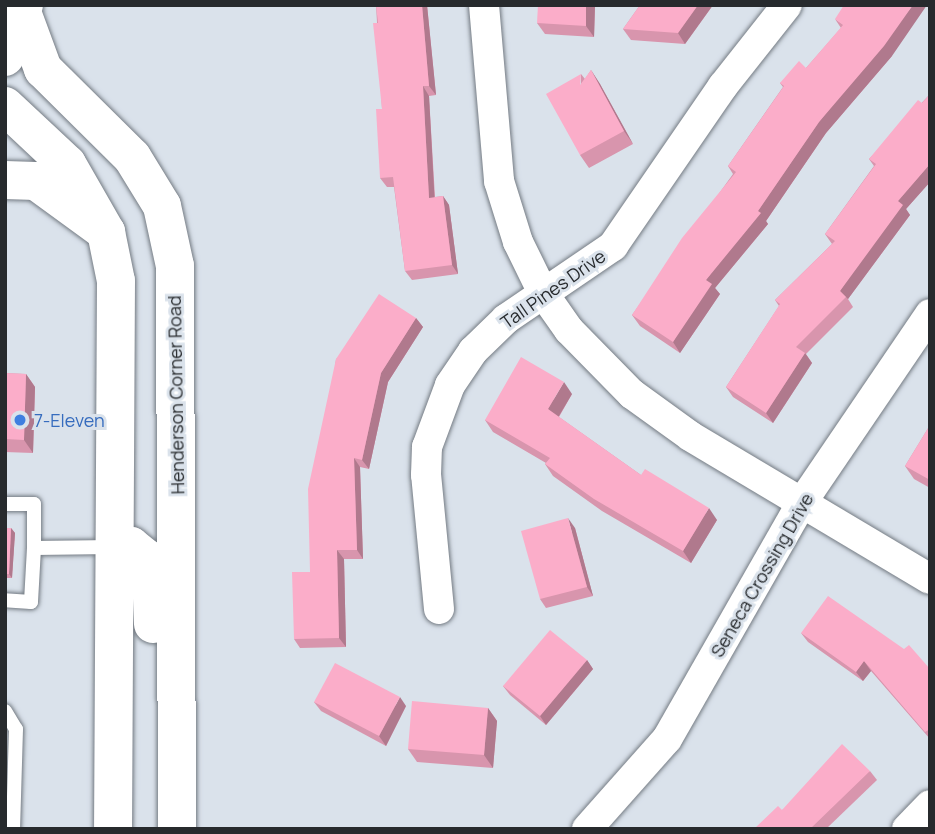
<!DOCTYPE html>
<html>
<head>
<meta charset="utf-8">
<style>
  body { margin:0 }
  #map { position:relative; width:935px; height:834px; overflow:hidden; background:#dae2eb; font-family:Manrope,sans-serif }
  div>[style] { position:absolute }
  .roads { filter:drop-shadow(0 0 2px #747b83) drop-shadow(0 0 2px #747b83) }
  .lane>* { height:14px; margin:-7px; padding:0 7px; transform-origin:7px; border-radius:7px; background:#fff }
  .street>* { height:30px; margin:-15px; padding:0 15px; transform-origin:15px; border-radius:15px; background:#fff }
  .secondary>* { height:38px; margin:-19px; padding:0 19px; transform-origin:19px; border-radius:19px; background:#fff }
  .highway>* { height:38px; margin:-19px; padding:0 19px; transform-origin:19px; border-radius:19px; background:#fff }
  .wall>* { inset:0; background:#d895ad }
  .shaded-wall>* { inset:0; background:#b0798d }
  .building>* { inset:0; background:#fbadc9 }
  .dots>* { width:19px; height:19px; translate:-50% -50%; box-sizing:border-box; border:4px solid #dae2eb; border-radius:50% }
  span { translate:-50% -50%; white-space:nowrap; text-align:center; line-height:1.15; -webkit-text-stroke:6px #dae2eb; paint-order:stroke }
  .street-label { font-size:18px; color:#272a2d }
  .shop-label { font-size:18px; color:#366cbe }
  .left { translate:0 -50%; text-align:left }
  .frame { position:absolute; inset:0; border:7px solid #272a2d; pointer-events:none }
</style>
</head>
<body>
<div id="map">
  <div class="roads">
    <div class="lane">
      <div style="left:5px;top:504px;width:29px"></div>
      <div style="left:34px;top:504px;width:44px;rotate:90deg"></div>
      <div style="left:34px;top:548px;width:54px;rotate:93.2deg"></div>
      <div style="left:31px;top:602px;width:26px;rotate:-176deg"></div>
      <div style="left:34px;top:548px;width:79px;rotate:-0.7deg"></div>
      <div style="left:5px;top:711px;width:21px;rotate:59deg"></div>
      <div style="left:16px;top:729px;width:100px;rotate:91.7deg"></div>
    </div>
    <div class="street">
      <div style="left:484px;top:5px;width:177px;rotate:85.1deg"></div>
      <div style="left:499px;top:181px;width:64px;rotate:72.7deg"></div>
      <div style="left:518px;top:242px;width:57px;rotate:63.9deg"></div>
      <div style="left:543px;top:293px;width:45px;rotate:54.9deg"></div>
      <div style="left:569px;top:330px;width:90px;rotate:45.5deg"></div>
      <div style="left:632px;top:394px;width:72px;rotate:35.9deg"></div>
      <div style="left:690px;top:436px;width:279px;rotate:30.8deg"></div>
      <div style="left:439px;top:609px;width:135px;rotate:-95.5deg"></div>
      <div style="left:426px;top:475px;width:28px;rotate:-88deg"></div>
      <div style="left:427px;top:447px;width:66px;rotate:-69.6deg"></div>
      <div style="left:450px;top:385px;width:41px;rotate:-55.9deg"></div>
      <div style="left:473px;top:351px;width:46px;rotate:-44.1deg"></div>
      <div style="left:506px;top:319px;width:130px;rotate:-34.3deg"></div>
      <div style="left:613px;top:246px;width:194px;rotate:-55.5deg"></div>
      <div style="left:723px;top:86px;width:103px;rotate:-51.7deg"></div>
      <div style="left:587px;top:829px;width:120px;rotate:-48.4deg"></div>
      <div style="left:667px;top:739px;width:274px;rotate:-60.3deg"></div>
      <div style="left:803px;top:501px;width:226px;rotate:-55.8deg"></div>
      <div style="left:907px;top:829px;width:33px;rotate:-46deg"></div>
    </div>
    <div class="secondary">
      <div style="left:22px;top:12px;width:61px;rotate:69.8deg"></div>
      <div style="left:43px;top:69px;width:125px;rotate:44.7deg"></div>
      <div style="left:132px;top:157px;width:57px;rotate:58.5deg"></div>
      <div style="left:162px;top:206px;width:61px;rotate:77.8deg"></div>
      <div style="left:175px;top:266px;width:563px;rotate:89.8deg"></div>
      <div style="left:5px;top:106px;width:85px;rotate:43.1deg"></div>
      <div style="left:67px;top:164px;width:78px;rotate:60.2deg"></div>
      <div style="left:106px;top:232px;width:50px;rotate:78.5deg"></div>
      <div style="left:116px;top:281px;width:548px;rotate:90.31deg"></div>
      <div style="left:115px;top:547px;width:16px;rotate:-4deg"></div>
      <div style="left:131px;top:546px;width:19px;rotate:39deg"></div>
      <div style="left:146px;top:558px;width:15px;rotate:70deg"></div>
      <div style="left:151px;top:572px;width:52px;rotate:87.8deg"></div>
    </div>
    <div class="highway">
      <div style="left:5px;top:57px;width:55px;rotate:-69.9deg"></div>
      <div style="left:5px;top:180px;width:31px;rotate:2deg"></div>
      <div style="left:36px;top:181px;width:87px;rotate:36.1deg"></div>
    </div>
  </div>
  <div class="wall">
    <div style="clip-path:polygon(376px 5px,427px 5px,436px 95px,429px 96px,435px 197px,443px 196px,449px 205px,458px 274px,412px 280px,405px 271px,394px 187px,387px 187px,380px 178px,382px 109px)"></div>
    <div style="clip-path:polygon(595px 5px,594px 37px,545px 34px,537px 23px)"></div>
    <div style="clip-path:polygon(640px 5px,713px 5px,685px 44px,631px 40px,623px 29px)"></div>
    <div style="clip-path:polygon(835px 19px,892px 56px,826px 133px,766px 221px,768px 224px,715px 288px,720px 294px,680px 353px,640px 326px,632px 315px,733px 174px,728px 166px,783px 87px,780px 83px,806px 68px,841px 28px)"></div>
    <div style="clip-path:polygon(591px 70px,600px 84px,633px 144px,589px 168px,580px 155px,581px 74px,585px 79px)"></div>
    <div style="clip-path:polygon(930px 94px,930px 182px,906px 209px,910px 215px,848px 299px,853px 307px,806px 354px,812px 363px,773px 423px,733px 397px,726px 387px,779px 306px,775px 300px,832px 244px,825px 234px,874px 166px,869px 159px)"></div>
    <div style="clip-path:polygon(416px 318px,423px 327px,388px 382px,369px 469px,360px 467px,363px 559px,344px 559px,346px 647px,300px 648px,294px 639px,310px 572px,336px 359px)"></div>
    <div style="clip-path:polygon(5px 373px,26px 374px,35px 387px,33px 453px,5px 452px)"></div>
    <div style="clip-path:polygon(572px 394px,559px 417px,641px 475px,717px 520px,691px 563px,602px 511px,553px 476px,545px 464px,546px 463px,493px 432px,485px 420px)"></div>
    <div style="clip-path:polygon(930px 425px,930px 488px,914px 479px,905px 466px)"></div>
    <div style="clip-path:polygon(5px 528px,11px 528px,15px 533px,12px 578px,5px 578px)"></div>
    <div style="clip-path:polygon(575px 528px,593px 596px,546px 608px,540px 599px)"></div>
    <div style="clip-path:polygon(801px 633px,930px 669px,930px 739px,871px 671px,863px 681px,808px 642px)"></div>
    <div style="clip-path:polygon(587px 660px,593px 669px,546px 725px,510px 695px,503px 686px)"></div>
    <div style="clip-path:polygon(314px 702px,406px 706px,386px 746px,321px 711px)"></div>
    <div style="clip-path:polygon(488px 708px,497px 721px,493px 768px,417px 762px,408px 749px)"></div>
    <div style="clip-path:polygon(870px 771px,877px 780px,826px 829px,754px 829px,782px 810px)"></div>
  </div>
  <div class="shaded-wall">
    <div style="clip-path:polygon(422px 5px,427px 5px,436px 95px,429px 86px)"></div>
    <div style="clip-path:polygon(586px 5px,595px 5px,594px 37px,586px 26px)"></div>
    <div style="clip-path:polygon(698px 5px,713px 5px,685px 44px,678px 33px)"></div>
    <div style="clip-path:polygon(913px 5px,927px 5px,892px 56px,826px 133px,766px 221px,768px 224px,715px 288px,720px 294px,680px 353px,673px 342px,706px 280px,758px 211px,819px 122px)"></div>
    <div style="clip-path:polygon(591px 70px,600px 84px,633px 144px,624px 131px)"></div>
    <div style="clip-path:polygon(423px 86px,429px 96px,435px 207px,429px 198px)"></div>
    <div style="clip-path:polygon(930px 164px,930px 182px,906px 209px,910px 215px,848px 299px,840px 291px,898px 201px)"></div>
    <div style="clip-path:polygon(443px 196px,449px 205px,458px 274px,452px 265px)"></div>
    <div style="clip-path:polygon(416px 318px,423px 327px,388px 382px,369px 469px,362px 460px,381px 373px)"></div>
    <div style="clip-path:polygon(805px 353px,812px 363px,773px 423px,766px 413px)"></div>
    <div style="clip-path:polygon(26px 374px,35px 387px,33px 453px,24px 440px)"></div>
    <div style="clip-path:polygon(564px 382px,572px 394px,556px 421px,548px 409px)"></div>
    <div style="clip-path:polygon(354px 458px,360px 467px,363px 559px,357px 550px)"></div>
    <div style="clip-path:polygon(709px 508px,717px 520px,691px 563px,683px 551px)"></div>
    <div style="clip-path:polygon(568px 518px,575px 528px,593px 596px,587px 587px)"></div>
    <div style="clip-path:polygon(11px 528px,15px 533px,12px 578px,9px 574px)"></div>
    <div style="clip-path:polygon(337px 550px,344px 559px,346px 647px,339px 638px)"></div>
    <div style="clip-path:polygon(587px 660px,593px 669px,546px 725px,540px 716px)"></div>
    <div style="clip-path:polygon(864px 661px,871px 671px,863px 681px,856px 672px)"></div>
    <div style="clip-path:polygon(400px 697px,406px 706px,386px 746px,379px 736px)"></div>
    <div style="clip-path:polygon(488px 708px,497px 721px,493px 768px,484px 755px)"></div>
  </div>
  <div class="building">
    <div style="clip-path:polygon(376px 5px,422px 5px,429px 86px,423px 86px,429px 198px,443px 196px,452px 265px,405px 271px,393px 177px,380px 178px,376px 109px,382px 109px,373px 23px,378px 23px)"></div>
    <div style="clip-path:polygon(538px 5px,586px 5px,586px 26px,537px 23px)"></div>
    <div style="clip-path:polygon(640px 5px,698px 5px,678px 33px,623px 29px)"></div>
    <div style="clip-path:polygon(844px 5px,913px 5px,884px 46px,819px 122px,758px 211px,761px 213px,706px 280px,712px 284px,673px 342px,632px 315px,682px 238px,736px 172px,728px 166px,784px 86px,780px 83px,799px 61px,806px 68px,843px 25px,835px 19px)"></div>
    <div style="clip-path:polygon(591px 70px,624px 131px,580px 155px,546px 94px,581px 74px,580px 85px)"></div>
    <div style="clip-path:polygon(930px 94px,930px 164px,898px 201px,903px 205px,840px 291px,846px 297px,796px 347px,805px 353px,766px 413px,726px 387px,780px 304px,775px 300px,835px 241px,825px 234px,876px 164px,869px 159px,918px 100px,922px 103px)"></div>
    <div style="clip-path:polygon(379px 294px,416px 318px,381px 373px,362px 460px,354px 458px,357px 550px,337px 550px,339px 638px,294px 639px,292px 572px,310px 572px,308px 489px,336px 359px)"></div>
    <div style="clip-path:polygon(521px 357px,564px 382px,548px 409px,641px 475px,645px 469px,709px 508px,683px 551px,594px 499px,545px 464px,550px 458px,485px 420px)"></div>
    <div style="clip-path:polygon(5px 373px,26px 374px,24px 440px,5px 439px)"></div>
    <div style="clip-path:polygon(930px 425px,930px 480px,905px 466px)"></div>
    <div style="clip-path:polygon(568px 518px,587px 587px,540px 599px,521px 531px)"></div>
    <div style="clip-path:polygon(5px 528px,11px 528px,9px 574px,5px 574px)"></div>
    <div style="clip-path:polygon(828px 596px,904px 649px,909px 645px,930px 669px,930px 729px,925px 732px,864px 661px,856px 672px,801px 633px)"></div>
    <div style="clip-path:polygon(550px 630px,587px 660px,540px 716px,503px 686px)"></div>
    <div style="clip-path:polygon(335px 663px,400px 697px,379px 736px,314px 702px)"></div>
    <div style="clip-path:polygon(412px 701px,488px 708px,484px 755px,408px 749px)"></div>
    <div style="clip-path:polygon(842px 744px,870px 771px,810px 829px,754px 829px,778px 806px,782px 810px)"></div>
  </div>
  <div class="dots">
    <div style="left:20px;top:420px;background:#3f7fe0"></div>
  </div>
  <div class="street-label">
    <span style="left:553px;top:289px;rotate:-35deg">Tall Pines Drive</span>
    <span style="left:176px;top:395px;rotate:-91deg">Henderson Corner Road</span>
    <span style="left:762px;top:575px;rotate:-60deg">Seneca Crossing Drive</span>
  </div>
  <div class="shop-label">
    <span class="left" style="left:34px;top:420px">7-Eleven</span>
  </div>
  <div class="frame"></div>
</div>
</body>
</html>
